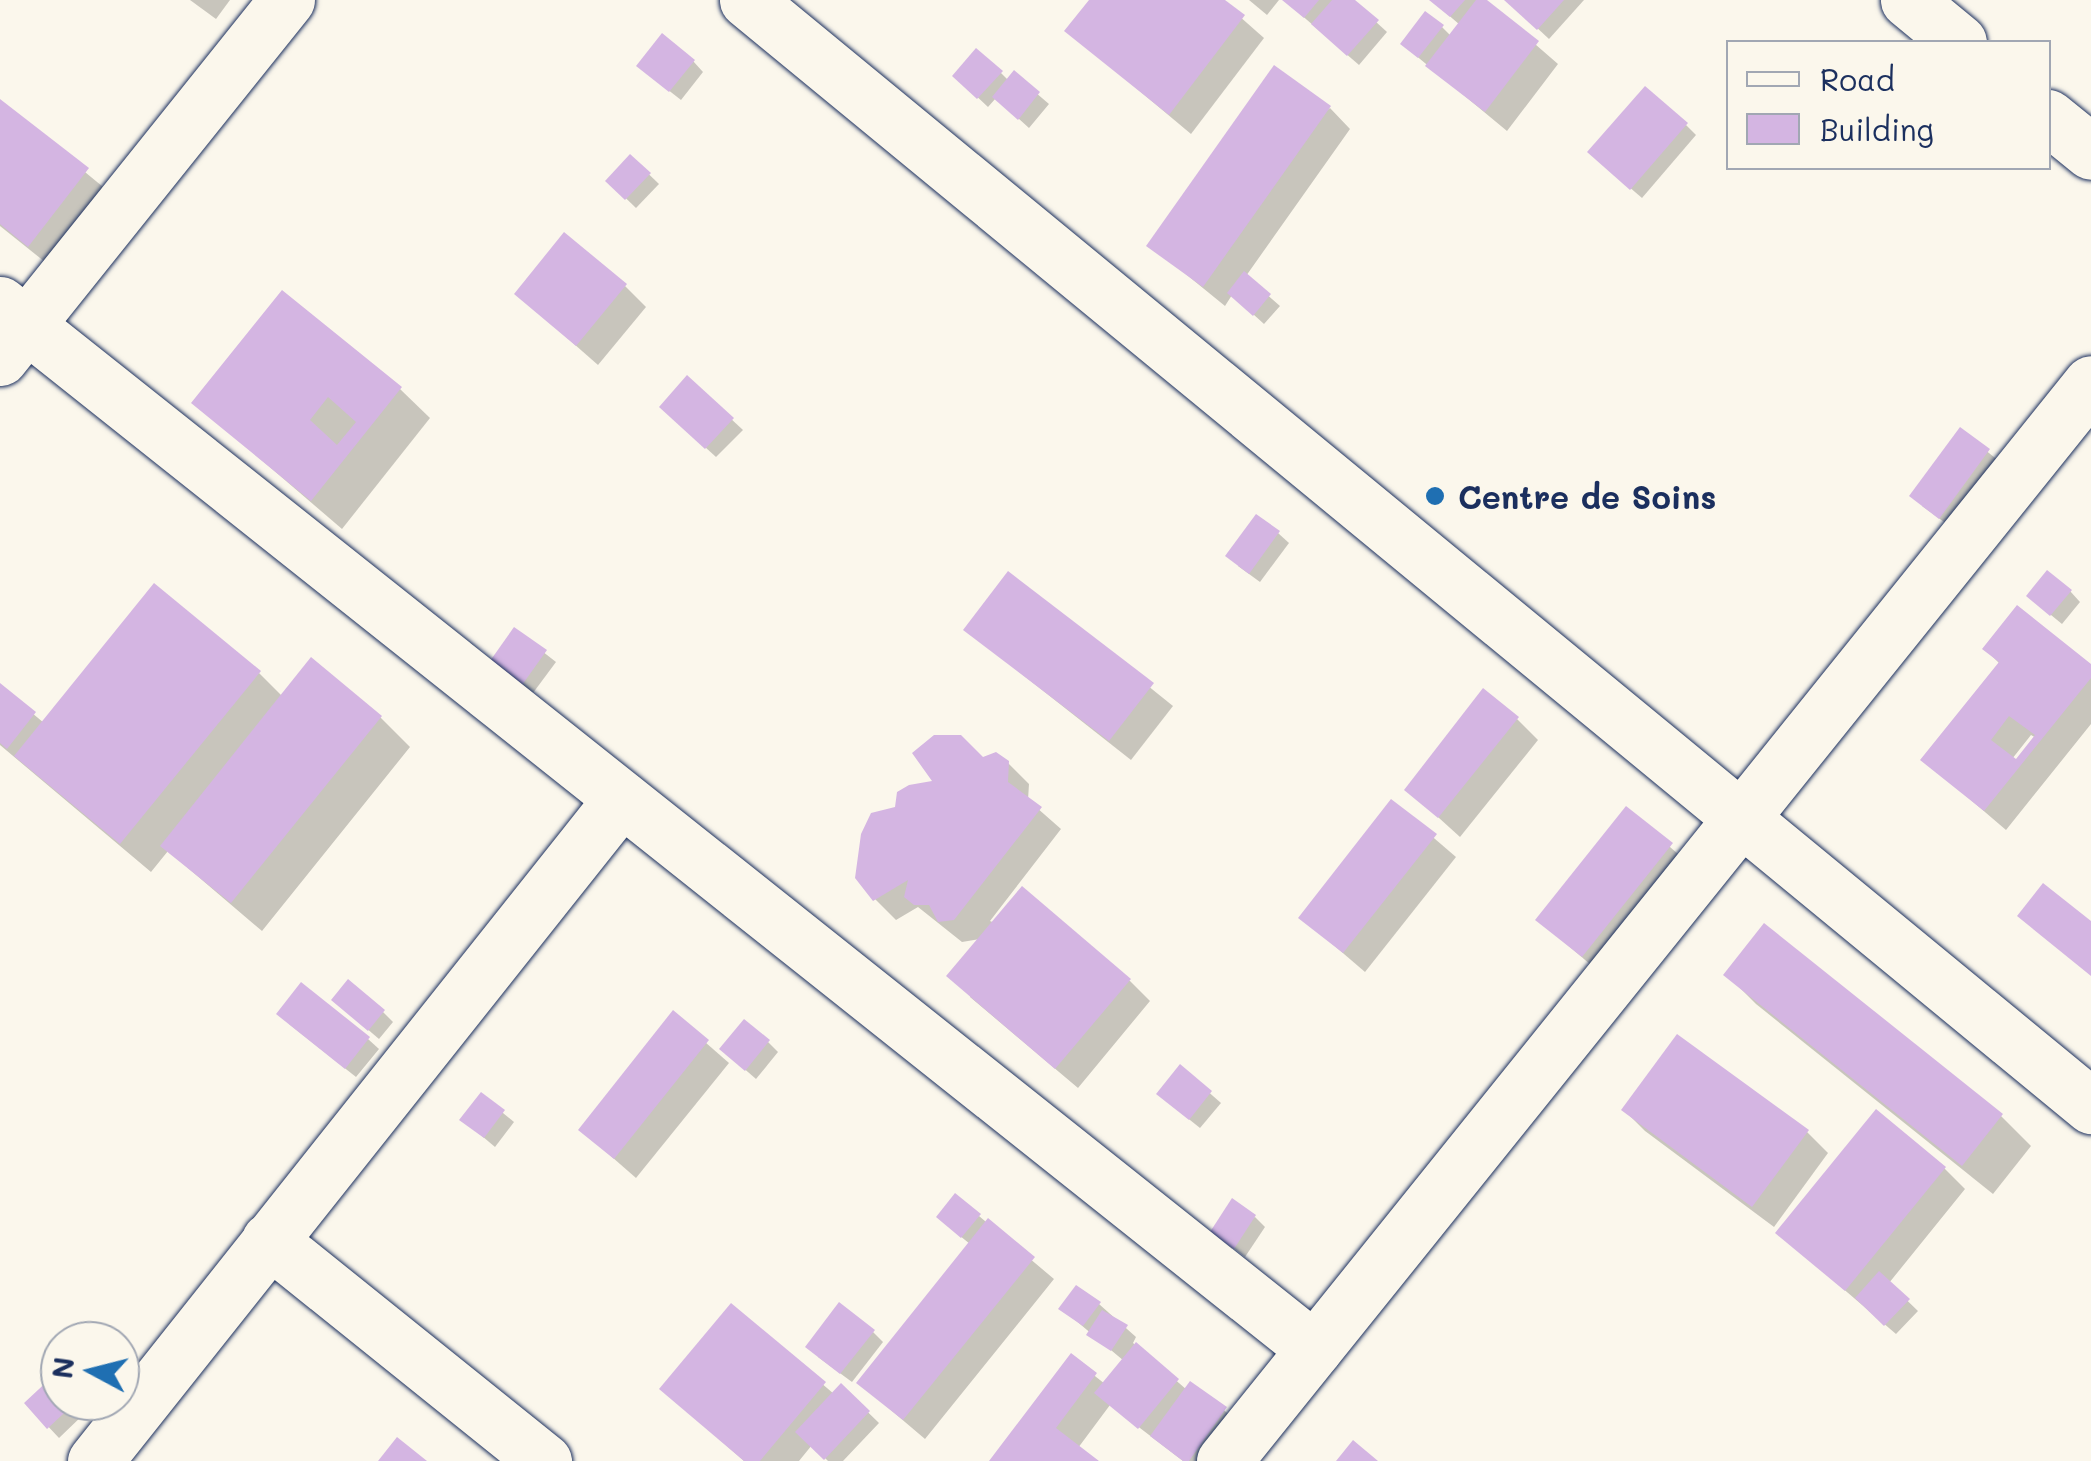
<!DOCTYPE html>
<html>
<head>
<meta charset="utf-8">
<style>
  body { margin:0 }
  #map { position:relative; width:2091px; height:1461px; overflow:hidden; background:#fbf7ec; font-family:Mali,sans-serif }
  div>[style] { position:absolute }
  .shadow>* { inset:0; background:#0003 }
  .building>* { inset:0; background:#d4b5e2 }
  .roads { filter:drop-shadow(0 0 2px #1b2f5e) drop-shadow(0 0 2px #1b2f5e) }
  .street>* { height:55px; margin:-27.5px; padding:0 27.5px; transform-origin:27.5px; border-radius:27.5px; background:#fbf7ec }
  .dots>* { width:28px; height:28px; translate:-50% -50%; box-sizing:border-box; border:5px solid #fbf7ec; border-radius:50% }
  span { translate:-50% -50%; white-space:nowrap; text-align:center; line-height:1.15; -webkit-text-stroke:10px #fbf7ec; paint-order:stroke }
  .poi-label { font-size:32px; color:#1b2f5e; font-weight:700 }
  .left { translate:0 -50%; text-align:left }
  .legend { position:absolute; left:1726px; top:40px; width:325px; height:130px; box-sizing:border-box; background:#fbf7ec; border:2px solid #a1a7b3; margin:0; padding:12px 18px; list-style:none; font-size:30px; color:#1b2f5e }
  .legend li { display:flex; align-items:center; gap:20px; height:50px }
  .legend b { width:50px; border:2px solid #a1a7b3 }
  .north { position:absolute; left:40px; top:1321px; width:100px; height:100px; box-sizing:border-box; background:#fbf7ec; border:2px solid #a1a7b3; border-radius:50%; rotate:277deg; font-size:28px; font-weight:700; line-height:40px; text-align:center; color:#1b2f5e }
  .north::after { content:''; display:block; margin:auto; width:35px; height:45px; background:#1f6fb2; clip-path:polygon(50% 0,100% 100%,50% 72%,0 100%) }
</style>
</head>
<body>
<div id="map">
  <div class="shadow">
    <div style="clip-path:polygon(190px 0,230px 0,216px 19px)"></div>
    <div style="clip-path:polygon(1092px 0,1221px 0,1264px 38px,1191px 134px,1068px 31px)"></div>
    <div style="clip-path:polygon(1249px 0,1279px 0,1267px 15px)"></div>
    <div style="clip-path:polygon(1284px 0,1352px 0,1387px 32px,1359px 65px)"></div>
    <div style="clip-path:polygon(1431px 0,1484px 0,1558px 64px,1507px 131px,1414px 54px,1442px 27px,1451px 36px,1460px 25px)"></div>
    <div style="clip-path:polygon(1507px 0,1584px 0,1549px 39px)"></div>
    <div style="clip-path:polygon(693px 61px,703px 72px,681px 100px,649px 75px)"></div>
    <div style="clip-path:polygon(1001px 73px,1009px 81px,1014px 74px,1049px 104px,1029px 128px,996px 98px,988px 107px,955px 76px)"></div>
    <div style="clip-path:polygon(0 102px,108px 191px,50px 266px,0 226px)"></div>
    <div style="clip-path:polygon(1330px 108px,1350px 129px,1246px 276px,1280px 306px,1264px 324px,1232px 295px,1225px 306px,1150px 245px)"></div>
    <div style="clip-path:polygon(1686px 125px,1696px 135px,1642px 198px,1600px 162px)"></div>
    <div style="clip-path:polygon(631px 157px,659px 184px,636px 208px,608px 181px)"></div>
    <div style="clip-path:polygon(625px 286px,646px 307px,598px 365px,517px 294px)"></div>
    <div style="clip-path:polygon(687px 378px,743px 430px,716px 457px,672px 417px)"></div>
    <div style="clip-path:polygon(400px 389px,430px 418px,342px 529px,194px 402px)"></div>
    <div style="clip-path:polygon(1960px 430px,1999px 461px,1951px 527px,1922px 506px)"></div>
    <div style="clip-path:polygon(1278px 533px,1289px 543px,1260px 582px,1238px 566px)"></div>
    <div style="clip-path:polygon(1009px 574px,1173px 706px,1131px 760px,966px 630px)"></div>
    <div style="clip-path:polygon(2070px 591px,2080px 602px,2062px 624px,2040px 606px)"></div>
    <div style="clip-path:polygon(515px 630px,556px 662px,533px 693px,503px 671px)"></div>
    <div style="clip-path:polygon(evenodd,1985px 649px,2091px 668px,2091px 724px,2006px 830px,1923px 759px,2000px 664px,1985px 649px,2031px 735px,2036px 738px,2016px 763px,2012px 759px,2031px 735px)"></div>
    <div style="clip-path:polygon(259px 673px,283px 697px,380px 717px,410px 747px,262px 931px,168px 851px,151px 872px,0 745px,0 686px,44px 723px)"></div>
    <div style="clip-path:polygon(1517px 719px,1538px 740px,1460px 837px,1407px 789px)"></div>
    <div style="clip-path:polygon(983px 759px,1008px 763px,1029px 784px,1028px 800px,1061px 829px,990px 921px,1130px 981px,1150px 1001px,1078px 1088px,970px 997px,980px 939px,962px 942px,918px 907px,896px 920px,875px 899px,898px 809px,936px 782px)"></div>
    <div style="clip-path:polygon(1392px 802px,1456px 857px,1365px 972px,1302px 918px)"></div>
    <div style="clip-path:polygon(1626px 809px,1692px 866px,1604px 976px,1538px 920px)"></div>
    <div style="clip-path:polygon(1726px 974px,2001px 1116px,2031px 1146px,1993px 1194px,1756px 1004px)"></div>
    <div style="clip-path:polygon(345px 1010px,383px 1012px,393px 1022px,379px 1039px)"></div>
    <div style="clip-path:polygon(673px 1014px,729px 1063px,636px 1178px,581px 1130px)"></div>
    <div style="clip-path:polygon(289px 1024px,368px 1039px,379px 1049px,356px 1077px)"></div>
    <div style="clip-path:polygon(768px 1042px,778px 1052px,756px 1079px,733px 1059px)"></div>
    <div style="clip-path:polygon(1180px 1067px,1221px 1103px,1200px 1128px,1170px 1104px)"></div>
    <div style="clip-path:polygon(481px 1095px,514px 1122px,495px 1147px,463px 1120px)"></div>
    <div style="clip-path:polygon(1624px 1110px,1807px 1132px,1828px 1153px,1774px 1227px,1645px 1131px)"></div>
    <div style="clip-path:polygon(1944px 1168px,1965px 1189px,1889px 1283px,1918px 1311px,1896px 1334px,1778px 1233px)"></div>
    <div style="clip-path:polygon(979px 1216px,1054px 1279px,925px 1439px,859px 1383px,970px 1244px,949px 1227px)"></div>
    <div style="clip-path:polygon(1255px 1217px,1265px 1227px,1245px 1257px,1213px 1232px)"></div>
    <div style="clip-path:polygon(1099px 1304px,1136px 1337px,1133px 1343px,1187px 1390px,1191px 1384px,1236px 1420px,1206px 1461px,1183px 1461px,1110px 1405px,1078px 1448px,1095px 1461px,992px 1461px,1071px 1357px,1105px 1384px,1124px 1361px,1062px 1309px)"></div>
    <div style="clip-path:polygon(731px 1306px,834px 1394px,842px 1387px,879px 1423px,843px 1461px,828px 1461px,812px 1445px,799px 1461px,744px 1461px,662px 1389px)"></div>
    <div style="clip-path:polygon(873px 1332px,883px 1342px,852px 1382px,818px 1357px)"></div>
    <div style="clip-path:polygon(60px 1387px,60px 1401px,73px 1401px,84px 1414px,59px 1438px,27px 1404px)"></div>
  </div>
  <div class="building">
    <div style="clip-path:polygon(1089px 0,1225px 0,1245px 15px,1169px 115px,1064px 31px)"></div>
    <div style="clip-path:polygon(1282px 0,1319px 0,1304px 18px)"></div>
    <div style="clip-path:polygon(1332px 0,1355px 0,1379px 20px,1347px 56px,1311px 24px)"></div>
    <div style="clip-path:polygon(1429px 0,1465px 0,1450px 17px)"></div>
    <div style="clip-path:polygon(1476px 0,1487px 0,1539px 41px,1485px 112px,1425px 66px)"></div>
    <div style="clip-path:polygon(1504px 0,1564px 0,1537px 30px)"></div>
    <div style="clip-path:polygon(1425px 11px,1444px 25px,1418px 58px,1400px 44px)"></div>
    <div style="clip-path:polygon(662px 33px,695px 60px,669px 92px,636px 66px)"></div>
    <div style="clip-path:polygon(976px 48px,1003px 71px,977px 99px,952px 76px)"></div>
    <div style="clip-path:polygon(1274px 65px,1331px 106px,1203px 287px,1146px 246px)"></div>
    <div style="clip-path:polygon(1014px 70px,1040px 92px,1018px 120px,992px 97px)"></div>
    <div style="clip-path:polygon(1645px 86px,1688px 123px,1630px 190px,1587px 152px)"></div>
    <div style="clip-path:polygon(0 99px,89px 168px,28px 247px,0 224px)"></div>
    <div style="clip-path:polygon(630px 154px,651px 173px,625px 200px,605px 181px)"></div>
    <div style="clip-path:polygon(564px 232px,627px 284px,576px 346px,514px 294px)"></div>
    <div style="clip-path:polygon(1244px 271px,1271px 294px,1253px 316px,1227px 293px)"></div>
    <div style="clip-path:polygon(evenodd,282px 290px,402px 387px,311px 501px,191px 403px,282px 290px,328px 397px,356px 422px,337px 445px,310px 420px,328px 397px)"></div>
    <div style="clip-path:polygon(687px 375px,734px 418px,705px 449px,659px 407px)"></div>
    <div style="clip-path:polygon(1960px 427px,1990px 449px,1939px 519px,1909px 496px)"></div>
    <div style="clip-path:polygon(1256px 514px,1280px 531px,1249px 574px,1225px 556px)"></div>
    <div style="clip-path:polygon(2047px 570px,2072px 590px,2050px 616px,2026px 596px)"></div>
    <div style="clip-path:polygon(1008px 571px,1154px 683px,1109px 741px,963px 630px)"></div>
    <div style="clip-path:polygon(154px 583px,261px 671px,120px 844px,14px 756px)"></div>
    <div style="clip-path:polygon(evenodd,2017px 605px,2091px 664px,2091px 678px,1984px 811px,1920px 760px,1999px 662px,1982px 649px,2017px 605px,2009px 716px,2035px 735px,2016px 759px,1991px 740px,2009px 716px)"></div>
    <div style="clip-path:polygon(514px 627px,547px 650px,522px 685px,490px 661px)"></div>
    <div style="clip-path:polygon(311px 657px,382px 716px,231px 903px,160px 846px)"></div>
    <div style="clip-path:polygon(0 683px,36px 712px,7px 749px,0 743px)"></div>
    <div style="clip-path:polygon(1483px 688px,1519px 717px,1438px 818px,1404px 790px)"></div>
    <div style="clip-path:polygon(934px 735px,961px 735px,983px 757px,996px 752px,1009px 761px,1008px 782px,1042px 807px,954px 920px,938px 922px,929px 905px,914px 905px,904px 897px,908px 880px,873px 901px,855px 878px,861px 834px,871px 813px,895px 807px,897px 792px,909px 785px,932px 781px,912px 753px)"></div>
    <div style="clip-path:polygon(1391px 799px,1437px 834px,1343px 953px,1298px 918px)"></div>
    <div style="clip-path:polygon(1626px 806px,1673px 843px,1582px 957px,1535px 920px)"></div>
    <div style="clip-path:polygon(2043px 883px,2091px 921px,2091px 976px,2017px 916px)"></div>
    <div style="clip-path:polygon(1022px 886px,1131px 979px,1055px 1069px,946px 976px)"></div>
    <div style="clip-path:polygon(1764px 923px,2003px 1114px,1962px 1166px,1723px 975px)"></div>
    <div style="clip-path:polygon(348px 979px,385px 1010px,368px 1031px,331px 1000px)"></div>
    <div style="clip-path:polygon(301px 982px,370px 1037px,345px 1069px,276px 1014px)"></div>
    <div style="clip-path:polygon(673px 1010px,709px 1040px,614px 1159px,578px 1130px)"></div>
    <div style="clip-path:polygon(744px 1019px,770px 1040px,745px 1071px,719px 1049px)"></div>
    <div style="clip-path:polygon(1677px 1034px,1809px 1130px,1752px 1207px,1621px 1110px)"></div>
    <div style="clip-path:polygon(1180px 1064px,1212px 1091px,1189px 1120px,1156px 1094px)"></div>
    <div style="clip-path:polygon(481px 1092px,505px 1110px,484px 1138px,459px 1120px)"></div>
    <div style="clip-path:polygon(1876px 1109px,1946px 1167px,1845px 1291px,1775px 1233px)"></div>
    <div style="clip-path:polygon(955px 1193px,981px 1214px,961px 1238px,936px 1217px)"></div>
    <div style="clip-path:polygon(1232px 1198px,1256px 1215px,1234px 1249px,1210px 1232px)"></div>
    <div style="clip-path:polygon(988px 1218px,1035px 1257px,903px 1420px,856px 1383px)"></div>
    <div style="clip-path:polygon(1879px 1271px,1910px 1299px,1884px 1326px,1855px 1298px)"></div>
    <div style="clip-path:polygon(1076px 1285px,1101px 1302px,1083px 1326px,1058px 1309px)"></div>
    <div style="clip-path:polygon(839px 1302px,875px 1330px,840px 1374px,805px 1347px)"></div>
    <div style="clip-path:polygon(731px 1303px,826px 1382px,760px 1461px,744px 1461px,659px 1389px)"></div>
    <div style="clip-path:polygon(1102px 1310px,1128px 1325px,1111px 1351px,1086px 1335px)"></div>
    <div style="clip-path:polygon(1136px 1342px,1179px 1379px,1138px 1429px,1094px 1393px)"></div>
    <div style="clip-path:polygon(1071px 1353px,1097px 1373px,1056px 1428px,1099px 1461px,989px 1461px)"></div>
    <div style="clip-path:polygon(53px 1376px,60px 1384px,60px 1401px,77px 1401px,47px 1429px,24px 1403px)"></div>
    <div style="clip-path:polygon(1190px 1381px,1227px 1407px,1189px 1461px,1183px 1461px,1150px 1436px)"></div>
    <div style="clip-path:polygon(841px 1383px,870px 1411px,824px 1460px,795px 1432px)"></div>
    <div style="clip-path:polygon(397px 1437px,427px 1461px,378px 1461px)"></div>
    <div style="clip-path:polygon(1353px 1440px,1378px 1461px,1336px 1461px)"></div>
  </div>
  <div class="roads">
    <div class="street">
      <div style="left:747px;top:0;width:1741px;rotate:39.45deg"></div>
      <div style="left:1908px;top:0;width:66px;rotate:39.5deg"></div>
      <div style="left:2048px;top:117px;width:55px;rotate:39.1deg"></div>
      <div style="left:0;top:304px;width:1679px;rotate:38.49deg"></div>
      <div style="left:0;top:358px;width:459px;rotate:-51.3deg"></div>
      <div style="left:269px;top:1240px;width:353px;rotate:38.8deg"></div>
      <div style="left:95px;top:1461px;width:846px;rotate:-51.53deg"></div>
      <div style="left:1224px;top:1461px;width:1383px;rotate:-51.19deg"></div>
    </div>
  </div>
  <div class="dots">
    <div style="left:1435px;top:496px;background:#1f6fb2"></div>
  </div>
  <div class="poi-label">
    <span class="left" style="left:1458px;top:496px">Centre de Soins</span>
  </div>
  <ul class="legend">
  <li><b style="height:12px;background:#fbf7ec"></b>Road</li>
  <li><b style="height:28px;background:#d4b5e2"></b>Building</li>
  </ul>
  <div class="north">N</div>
</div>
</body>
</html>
